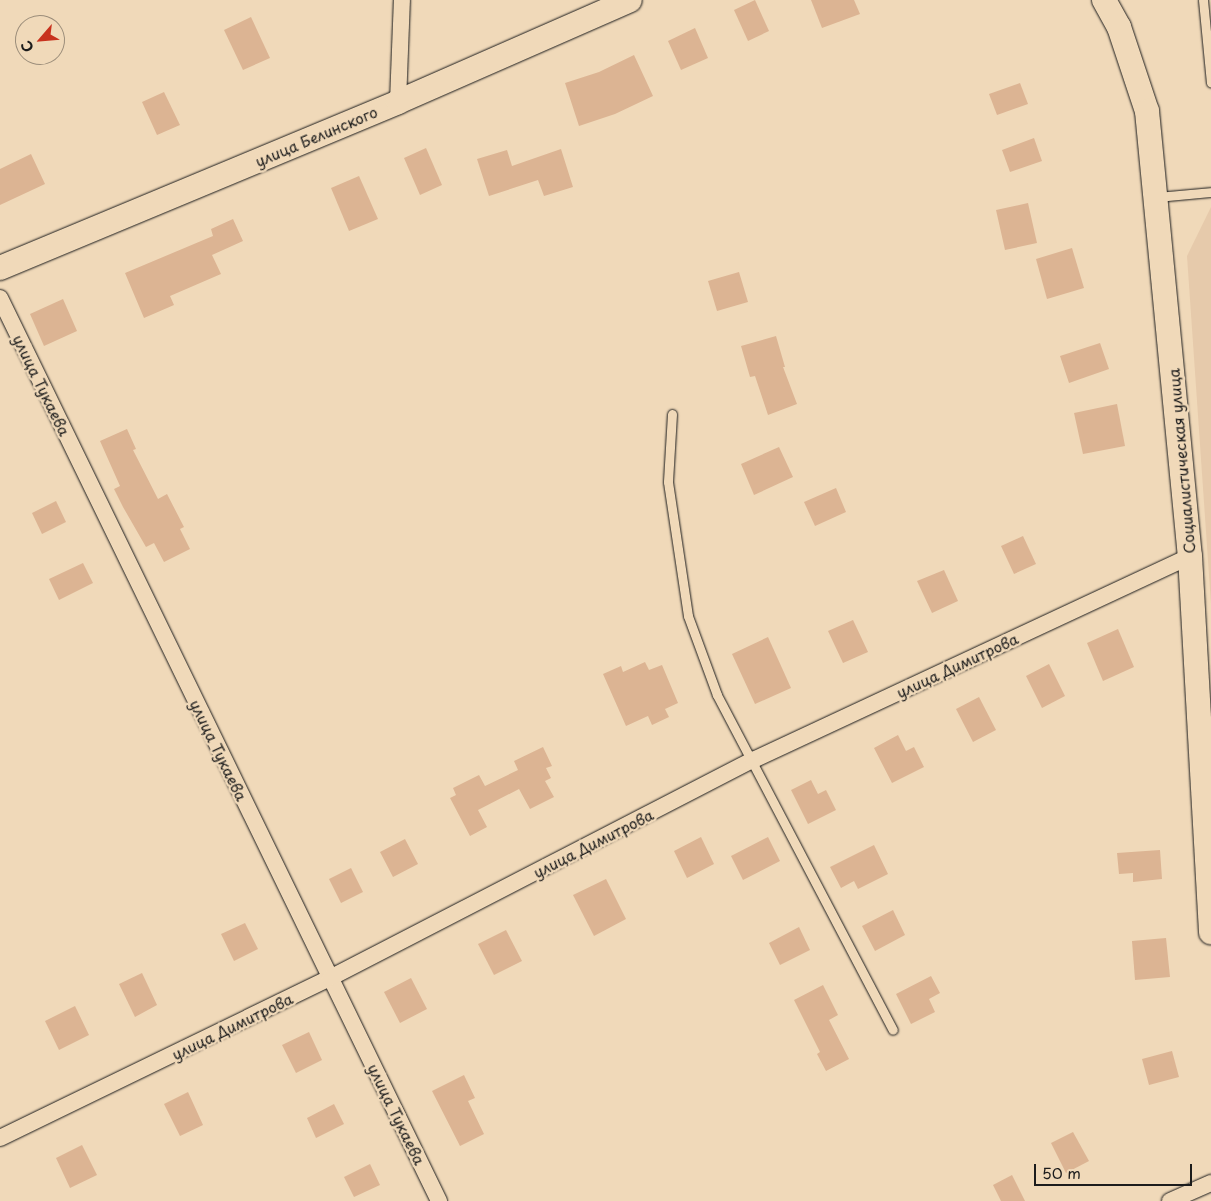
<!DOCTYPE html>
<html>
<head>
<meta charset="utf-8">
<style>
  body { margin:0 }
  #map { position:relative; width:1211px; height:1201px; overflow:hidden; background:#f0d9b9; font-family:"Playpen Sans",sans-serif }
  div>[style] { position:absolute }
  .built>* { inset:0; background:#e6caab }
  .building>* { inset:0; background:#dcb493 }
  .roads { filter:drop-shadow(0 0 1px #1c1c1c) drop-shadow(0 0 1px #1c1c1c) }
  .lane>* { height:9px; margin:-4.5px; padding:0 4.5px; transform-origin:4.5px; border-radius:4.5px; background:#f0d9b9 }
  .street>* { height:16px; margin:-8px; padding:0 8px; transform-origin:8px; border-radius:8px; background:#f0d9b9 }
  .secondary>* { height:24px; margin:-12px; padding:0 12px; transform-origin:12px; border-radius:12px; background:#f0d9b9 }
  span { translate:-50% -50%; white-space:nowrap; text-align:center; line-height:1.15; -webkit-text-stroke:5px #f0d9b9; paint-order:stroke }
  .street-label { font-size:15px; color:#1c1c1c }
  .north { position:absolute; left:15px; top:15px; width:50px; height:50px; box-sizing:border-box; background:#f0d9b9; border:1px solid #9b8d7a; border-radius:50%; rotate:243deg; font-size:14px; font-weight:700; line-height:20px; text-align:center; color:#1c1c1c }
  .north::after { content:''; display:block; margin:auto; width:18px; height:22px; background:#c8321e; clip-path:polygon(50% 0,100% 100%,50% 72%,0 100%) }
  .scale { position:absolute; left:1034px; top:1164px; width:158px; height:22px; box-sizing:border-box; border:2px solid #1c1c1c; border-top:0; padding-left:6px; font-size:15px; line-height:18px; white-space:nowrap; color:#1c1c1c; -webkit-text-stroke:4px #f0d9b9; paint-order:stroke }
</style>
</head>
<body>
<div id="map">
  <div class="built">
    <div style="clip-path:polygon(1211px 207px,1211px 604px,1187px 256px)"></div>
  </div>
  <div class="building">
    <div style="clip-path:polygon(755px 0,769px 31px,748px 41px,734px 10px)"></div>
    <div style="clip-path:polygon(811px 0,854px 0,860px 14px,822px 28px)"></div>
    <div style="clip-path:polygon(251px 17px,270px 58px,243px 70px,224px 30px)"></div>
    <div style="clip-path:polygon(695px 28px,708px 58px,681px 70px,668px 41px)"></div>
    <div style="clip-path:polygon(634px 55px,653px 96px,615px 114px,579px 126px,565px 83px,599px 72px)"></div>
    <div style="clip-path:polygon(1020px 83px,1028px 104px,997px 115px,989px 94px)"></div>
    <div style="clip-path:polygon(164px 92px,180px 125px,157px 135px,142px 102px)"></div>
    <div style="clip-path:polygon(1034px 138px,1042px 161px,1010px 172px,1002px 150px)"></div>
    <div style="clip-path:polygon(426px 148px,442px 185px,420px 195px,404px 158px)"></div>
    <div style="clip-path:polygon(561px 149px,573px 187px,544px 196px,538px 180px,489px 196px,477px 159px,507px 150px,512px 166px)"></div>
    <div style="clip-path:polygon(31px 154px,45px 184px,0 205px,0 169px)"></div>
    <div style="clip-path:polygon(359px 176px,378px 219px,349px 231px,331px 188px)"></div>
    <div style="clip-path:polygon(1028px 203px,1037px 243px,1005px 250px,996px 210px)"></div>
    <div style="clip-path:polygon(233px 219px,243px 241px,212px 255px,221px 274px,170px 296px,174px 305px,144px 318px,125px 273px,213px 236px,211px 229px)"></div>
    <div style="clip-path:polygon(1072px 248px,1084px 288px,1047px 299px,1036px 259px)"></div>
    <div style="clip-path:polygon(739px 272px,748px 302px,717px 311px,708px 281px)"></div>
    <div style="clip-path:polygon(63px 299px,77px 331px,44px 346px,30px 314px)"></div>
    <div style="clip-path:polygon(776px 336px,785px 367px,783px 367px,797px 404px,768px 415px,755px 376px,750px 377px,741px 346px)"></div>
    <div style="clip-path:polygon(1100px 343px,1109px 369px,1069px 383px,1060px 356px)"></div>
    <div style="clip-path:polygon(1117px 404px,1125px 446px,1083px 454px,1074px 413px)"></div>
    <div style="clip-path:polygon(127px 429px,136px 449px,133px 450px,158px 499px,167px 494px,184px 527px,180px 529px,190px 549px,164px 562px,154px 543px,146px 547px,123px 507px,114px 489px,120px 486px,100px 441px)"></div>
    <div style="clip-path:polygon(779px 447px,793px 477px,754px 495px,741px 464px)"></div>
    <div style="clip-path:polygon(836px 488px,846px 512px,815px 526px,804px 502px)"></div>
    <div style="clip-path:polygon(56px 501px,66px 522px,42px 534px,32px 513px)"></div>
    <div style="clip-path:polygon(1023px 536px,1036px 564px,1014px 574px,1001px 546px)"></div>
    <div style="clip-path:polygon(83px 563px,93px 583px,59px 600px,49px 579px)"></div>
    <div style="clip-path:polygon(944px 570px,958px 601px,932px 613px,917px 581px)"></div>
    <div style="clip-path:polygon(853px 620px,868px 652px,843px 663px,828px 631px)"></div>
    <div style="clip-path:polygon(1118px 629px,1134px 667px,1103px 681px,1087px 643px)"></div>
    <div style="clip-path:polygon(768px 637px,791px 688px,755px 704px,732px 654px)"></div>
    <div style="clip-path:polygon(645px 662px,649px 670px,662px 665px,678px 703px,665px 709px,669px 717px,652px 725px,648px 716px,626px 726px,603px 674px,621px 666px,623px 672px)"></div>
    <div style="clip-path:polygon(1049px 664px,1065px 696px,1042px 708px,1026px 676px)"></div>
    <div style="clip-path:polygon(979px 697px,996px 730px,973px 742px,956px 709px)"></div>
    <div style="clip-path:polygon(898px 735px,906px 751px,914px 747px,924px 767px,892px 783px,874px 748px)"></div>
    <div style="clip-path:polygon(543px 747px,552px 766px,546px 768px,551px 778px,545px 781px,554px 797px,530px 809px,519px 789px,478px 810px,487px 827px,470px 836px,450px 798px,456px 795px,453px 788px,479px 775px,485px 786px,518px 770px,514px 761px)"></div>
    <div style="clip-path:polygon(811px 780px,818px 794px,826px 790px,836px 810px,808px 824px,791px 790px)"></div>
    <div style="clip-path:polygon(701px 837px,714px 864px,687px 878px,674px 851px)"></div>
    <div style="clip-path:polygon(768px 837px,780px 861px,743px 880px,731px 856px)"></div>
    <div style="clip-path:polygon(405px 839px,418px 864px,393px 877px,380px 852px)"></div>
    <div style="clip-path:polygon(874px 845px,888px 874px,858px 889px,854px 881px,841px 888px,830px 867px)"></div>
    <div style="clip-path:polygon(1160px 850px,1162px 879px,1133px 882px,1133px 873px,1119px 874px,1117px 853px)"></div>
    <div style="clip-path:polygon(351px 868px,363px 892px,341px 903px,329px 879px)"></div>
    <div style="clip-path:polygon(606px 879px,626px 919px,594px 936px,573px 895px)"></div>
    <div style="clip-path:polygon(893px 910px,905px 935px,875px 951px,862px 926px)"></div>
    <div style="clip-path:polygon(245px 923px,258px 949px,234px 961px,221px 934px)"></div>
    <div style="clip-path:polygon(799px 927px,810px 950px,780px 965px,769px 943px)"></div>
    <div style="clip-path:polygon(506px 930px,522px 961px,494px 975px,478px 944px)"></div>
    <div style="clip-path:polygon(1166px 938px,1170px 977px,1135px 980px,1132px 941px)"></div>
    <div style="clip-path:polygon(142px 973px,157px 1005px,135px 1017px,119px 984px)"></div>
    <div style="clip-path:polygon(931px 976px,940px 993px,929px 999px,935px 1012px,911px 1024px,896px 994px)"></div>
    <div style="clip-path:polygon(411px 978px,427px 1009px,400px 1023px,384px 992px)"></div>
    <div style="clip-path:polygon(823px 985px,838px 1015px,829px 1020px,849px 1059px,826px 1071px,817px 1054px,820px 1052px,794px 1000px)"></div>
    <div style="clip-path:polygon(75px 1006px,89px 1035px,59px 1050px,45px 1021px)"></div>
    <div style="clip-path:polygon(309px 1032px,322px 1060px,296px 1073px,282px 1045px)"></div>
    <div style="clip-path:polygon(1172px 1051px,1179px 1077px,1149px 1085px,1142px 1059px)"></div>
    <div style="clip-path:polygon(464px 1075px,475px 1098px,468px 1101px,484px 1134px,460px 1146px,432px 1091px)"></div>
    <div style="clip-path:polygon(188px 1092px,203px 1125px,180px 1136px,164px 1104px)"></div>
    <div style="clip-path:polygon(334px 1104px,344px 1124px,316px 1138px,307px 1118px)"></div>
    <div style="clip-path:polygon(1073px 1132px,1089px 1161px,1066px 1173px,1051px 1143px)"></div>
    <div style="clip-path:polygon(82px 1145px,97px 1175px,70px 1188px,56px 1158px)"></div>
    <div style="clip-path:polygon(370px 1164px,380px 1185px,354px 1197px,344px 1177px)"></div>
    <div style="clip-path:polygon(1012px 1175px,1025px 1201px,1001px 1201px,993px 1185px)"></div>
  </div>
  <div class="roads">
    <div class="lane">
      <div style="left:1203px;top:0;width:83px;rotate:84.5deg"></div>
      <div style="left:1156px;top:197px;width:55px;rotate:-5.2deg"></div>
      <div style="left:672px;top:414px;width:68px;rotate:93.4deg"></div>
      <div style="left:668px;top:482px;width:135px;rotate:81.5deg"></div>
      <div style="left:688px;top:616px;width:84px;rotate:69.8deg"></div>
      <div style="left:717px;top:695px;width:378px;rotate:62.3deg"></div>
    </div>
    <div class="street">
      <div style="left:398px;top:102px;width:102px;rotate:-87.8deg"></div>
      <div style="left:0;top:298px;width:1004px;rotate:64.07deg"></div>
      <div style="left:0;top:1138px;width:367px;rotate:-25.9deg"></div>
      <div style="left:330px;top:978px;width:476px;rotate:-27.3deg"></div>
      <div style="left:753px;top:760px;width:482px;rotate:-25deg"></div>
      <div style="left:1170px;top:1201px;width:45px;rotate:-23.7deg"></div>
    </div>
    <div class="secondary">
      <div style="left:1104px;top:0;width:31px;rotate:61deg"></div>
      <div style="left:1119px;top:27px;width:89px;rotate:71.6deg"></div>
      <div style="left:1147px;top:111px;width:447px;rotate:84.5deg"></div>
      <div style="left:1190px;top:556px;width:377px;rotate:86.8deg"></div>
      <div style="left:0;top:268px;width:431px;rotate:-22.6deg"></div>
      <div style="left:398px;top:102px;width:253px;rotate:-23.7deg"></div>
    </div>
  </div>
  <div class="street-label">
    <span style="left:316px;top:136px;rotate:-23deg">улица Белинского</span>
    <span style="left:42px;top:385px;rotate:64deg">улица Тукаева</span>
    <span style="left:1181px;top:461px;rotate:-95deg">Социалистическая улица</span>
    <span style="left:957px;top:665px;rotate:-25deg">улица Димитрова</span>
    <span style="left:219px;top:750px;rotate:64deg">улица Тукаева</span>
    <span style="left:593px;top:843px;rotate:-27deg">улица Димитрова</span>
    <span style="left:232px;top:1026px;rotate:-26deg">улица Димитрова</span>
    <span style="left:397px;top:1114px;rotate:64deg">улица Тукаева</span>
  </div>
  <div class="north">С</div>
  <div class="scale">50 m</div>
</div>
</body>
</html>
